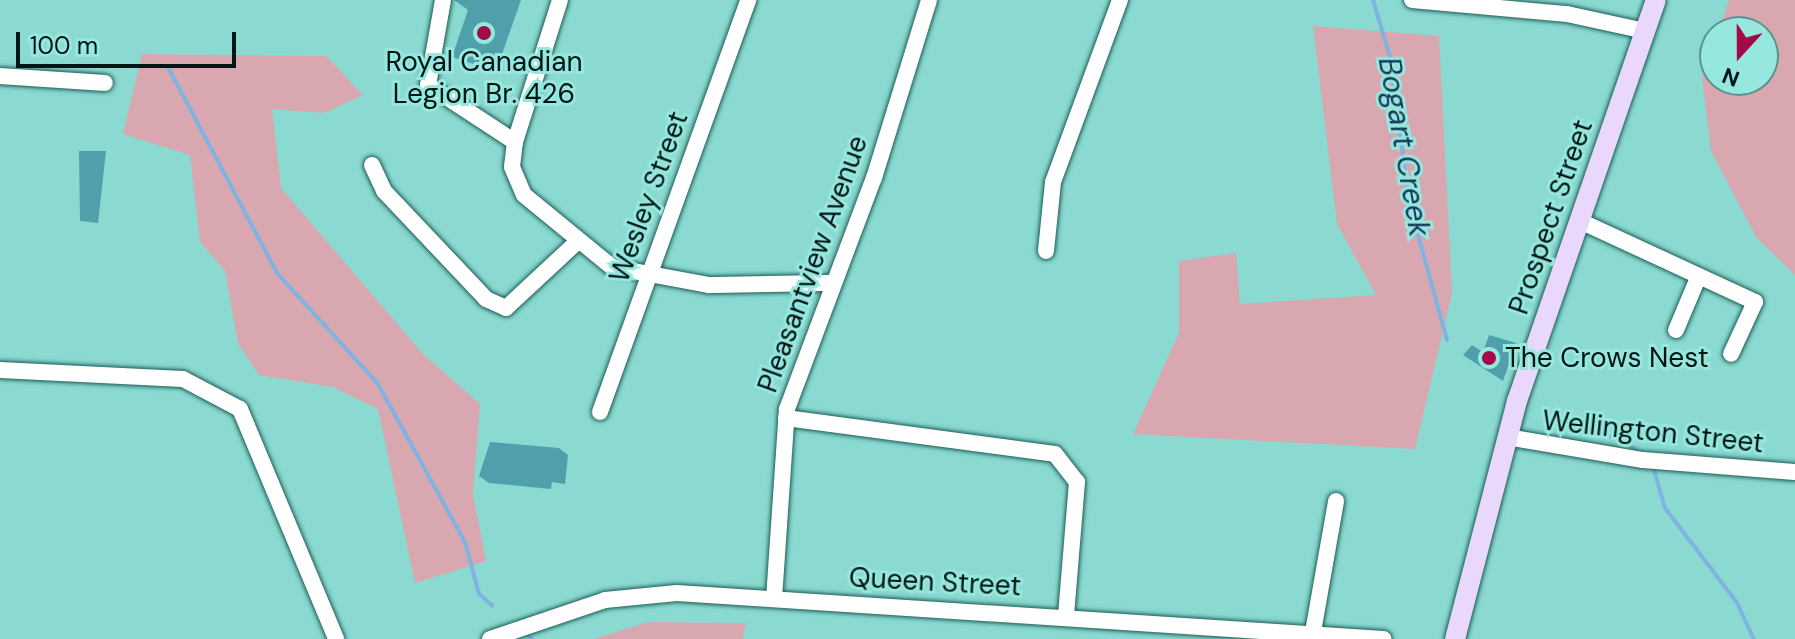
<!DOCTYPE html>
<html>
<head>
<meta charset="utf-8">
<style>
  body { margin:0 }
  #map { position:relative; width:1795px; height:639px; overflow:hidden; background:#8adad1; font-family:"DM Sans",sans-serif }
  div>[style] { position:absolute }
  .green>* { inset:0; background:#d9a7b0 }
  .stream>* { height:4px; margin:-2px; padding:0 2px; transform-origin:2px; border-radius:2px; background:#7fb3e1 }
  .building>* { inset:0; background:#4fa0aa }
  .roads { filter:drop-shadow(0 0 2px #1d5d57) drop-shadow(0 0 2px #1d5d57) }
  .minor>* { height:16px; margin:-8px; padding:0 8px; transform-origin:8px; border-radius:8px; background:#fff }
  .major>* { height:20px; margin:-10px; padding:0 10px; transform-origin:10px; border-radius:10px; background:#e9d8fb }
  .dots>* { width:22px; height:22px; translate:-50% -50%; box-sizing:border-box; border:4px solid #96e7de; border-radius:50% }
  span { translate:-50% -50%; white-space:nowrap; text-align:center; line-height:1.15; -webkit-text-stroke:6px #96e7de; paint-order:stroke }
  .poi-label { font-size:28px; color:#001614 }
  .left { translate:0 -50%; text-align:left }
  .street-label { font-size:28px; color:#001614 }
  .water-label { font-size:30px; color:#133958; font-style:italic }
  .north { position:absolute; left:1699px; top:16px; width:80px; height:80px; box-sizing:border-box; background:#96e7de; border:2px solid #5a938d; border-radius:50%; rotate:201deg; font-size:22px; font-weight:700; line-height:32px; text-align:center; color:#001614 }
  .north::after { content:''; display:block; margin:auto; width:28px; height:36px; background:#a30a48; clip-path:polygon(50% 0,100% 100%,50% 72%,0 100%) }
  .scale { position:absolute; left:16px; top:32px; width:220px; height:36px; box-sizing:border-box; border:4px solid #001614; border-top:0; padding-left:10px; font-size:24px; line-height:28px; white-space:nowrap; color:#001614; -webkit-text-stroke:6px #96e7de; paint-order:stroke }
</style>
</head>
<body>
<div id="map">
  <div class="green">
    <div style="clip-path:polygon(1729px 0,1795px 0,1795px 275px,1756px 237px,1711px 151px,1702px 77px,1715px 41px,1715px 80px,1763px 80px,1763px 32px,1718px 32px)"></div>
    <div style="clip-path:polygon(1313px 26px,1439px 36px,1452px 293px,1415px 449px,1133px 434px,1179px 333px,1179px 261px,1236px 253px,1240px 304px,1376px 295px,1337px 224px)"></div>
    <div style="clip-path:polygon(142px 54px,326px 56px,363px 95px,324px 113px,272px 109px,281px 188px,423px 354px,480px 404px,473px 494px,486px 561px,415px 583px,378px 409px,333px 387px,259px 375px,238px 343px,225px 271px,200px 242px,190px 155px,123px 134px)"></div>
    <div style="clip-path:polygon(648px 622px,746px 623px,743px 639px,594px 639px)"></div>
  </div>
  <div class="stream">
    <div style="left:1373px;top:0;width:59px;rotate:73.4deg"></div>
    <div style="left:1390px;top:57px;width:146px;rotate:82.5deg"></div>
    <div style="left:1409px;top:202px;width:143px;rotate:74.6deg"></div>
    <div style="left:169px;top:69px;width:231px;rotate:62.1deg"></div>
    <div style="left:277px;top:273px;width:150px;rotate:47.7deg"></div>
    <div style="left:378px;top:384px;width:180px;rotate:61.2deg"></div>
    <div style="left:465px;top:542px;width:54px;rotate:74.9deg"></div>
    <div style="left:479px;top:594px;width:18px;rotate:41deg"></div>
    <div style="left:1575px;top:432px;width:49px;rotate:8.3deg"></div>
    <div style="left:1623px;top:439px;width:21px;rotate:41deg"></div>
    <div style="left:1652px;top:464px;width:46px;rotate:73.5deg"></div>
    <div style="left:1665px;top:508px;width:119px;rotate:52.8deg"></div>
    <div style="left:1737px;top:603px;width:40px;rotate:65deg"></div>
    <div style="left:529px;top:636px;width:4px;rotate:45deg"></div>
  </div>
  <div class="building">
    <div style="clip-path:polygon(454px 0,521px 0,496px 71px,452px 57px,468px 10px)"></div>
    <div style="clip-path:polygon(79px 151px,106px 151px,98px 223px,80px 221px)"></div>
    <div style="clip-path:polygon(1489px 335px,1516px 343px,1503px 381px,1463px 355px,1472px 345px,1483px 352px)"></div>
    <div style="clip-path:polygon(490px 442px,559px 448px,568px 455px,565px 484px,552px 482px,551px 489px,489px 483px,479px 476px)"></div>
  </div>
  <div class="roads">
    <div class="minor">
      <div style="left:443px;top:0;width:86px;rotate:100deg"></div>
      <div style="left:428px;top:85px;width:104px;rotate:33.2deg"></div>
      <div style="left:560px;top:0;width:149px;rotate:107.6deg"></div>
      <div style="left:515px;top:142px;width:25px;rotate:97deg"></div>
      <div style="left:512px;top:167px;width:30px;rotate:67deg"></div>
      <div style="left:524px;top:195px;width:114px;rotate:39.3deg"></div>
      <div style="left:612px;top:267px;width:99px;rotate:10.5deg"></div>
      <div style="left:709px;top:285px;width:120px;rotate:-1deg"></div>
      <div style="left:1412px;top:0;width:156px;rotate:5.2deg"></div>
      <div style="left:1567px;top:14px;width:80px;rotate:12.3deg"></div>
      <div style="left:0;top:76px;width:105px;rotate:3.8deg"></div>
      <div style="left:372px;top:165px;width:29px;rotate:65deg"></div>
      <div style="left:384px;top:191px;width:149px;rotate:46.6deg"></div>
      <div style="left:486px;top:299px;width:22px;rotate:24deg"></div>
      <div style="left:506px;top:308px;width:96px;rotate:-42.9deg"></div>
      <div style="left:1580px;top:221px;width:193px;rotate:24.8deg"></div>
      <div style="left:1755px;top:302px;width:57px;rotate:114.8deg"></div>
      <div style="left:1046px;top:251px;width:69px;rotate:-84.2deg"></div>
      <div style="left:1053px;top:182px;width:194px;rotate:-69.8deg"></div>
      <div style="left:1676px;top:330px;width:56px;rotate:-67.1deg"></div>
      <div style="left:0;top:370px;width:183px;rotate:2.8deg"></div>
      <div style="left:183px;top:379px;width:64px;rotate:27.8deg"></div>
      <div style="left:240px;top:409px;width:249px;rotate:67.3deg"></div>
      <div style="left:600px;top:412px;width:438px;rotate:-70.2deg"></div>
      <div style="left:786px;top:418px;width:271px;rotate:7.6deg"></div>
      <div style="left:1055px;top:454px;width:36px;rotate:52deg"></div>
      <div style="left:1077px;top:482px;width:133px;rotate:94.7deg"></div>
      <div style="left:1507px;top:437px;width:138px;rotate:9.6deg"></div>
      <div style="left:1643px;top:460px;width:152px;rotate:4.5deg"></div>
      <div style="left:774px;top:599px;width:190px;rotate:-86.1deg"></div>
      <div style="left:787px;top:409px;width:247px;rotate:-69.4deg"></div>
      <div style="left:874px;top:178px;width:186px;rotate:-72.8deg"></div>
      <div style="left:1313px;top:632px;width:133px;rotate:-80deg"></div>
      <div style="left:490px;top:639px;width:121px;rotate:-18.7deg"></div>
      <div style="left:605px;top:600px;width:72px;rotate:-5.6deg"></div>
      <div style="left:677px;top:593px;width:708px;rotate:3.72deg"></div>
    </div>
    <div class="major">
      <div style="left:1455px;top:639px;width:246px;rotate:-75.4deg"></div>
      <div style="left:1517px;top:401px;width:424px;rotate:-70.9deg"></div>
    </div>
  </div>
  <div class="dots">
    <div style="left:484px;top:33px;background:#a30a48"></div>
    <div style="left:1489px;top:358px;background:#a30a48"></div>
  </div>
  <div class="poi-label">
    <span style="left:484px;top:78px">Royal Canadian<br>Legion Br. 426</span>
    <span class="left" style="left:1505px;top:358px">The Crows Nest</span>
  </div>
  <div class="street-label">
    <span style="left:649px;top:197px;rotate:-70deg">Wesley Street</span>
    <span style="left:1551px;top:217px;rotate:-71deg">Prospect Street</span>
    <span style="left:813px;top:264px;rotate:-70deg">Pleasantview Avenue</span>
    <span style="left:1653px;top:432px;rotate:6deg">Wellington Street</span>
    <span style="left:935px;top:582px;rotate:3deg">Queen Street</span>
  </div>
  <div class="water-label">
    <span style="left:1404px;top:147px;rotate:80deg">Bogart Creek</span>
  </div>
  <div class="north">N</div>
  <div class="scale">100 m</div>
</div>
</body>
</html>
